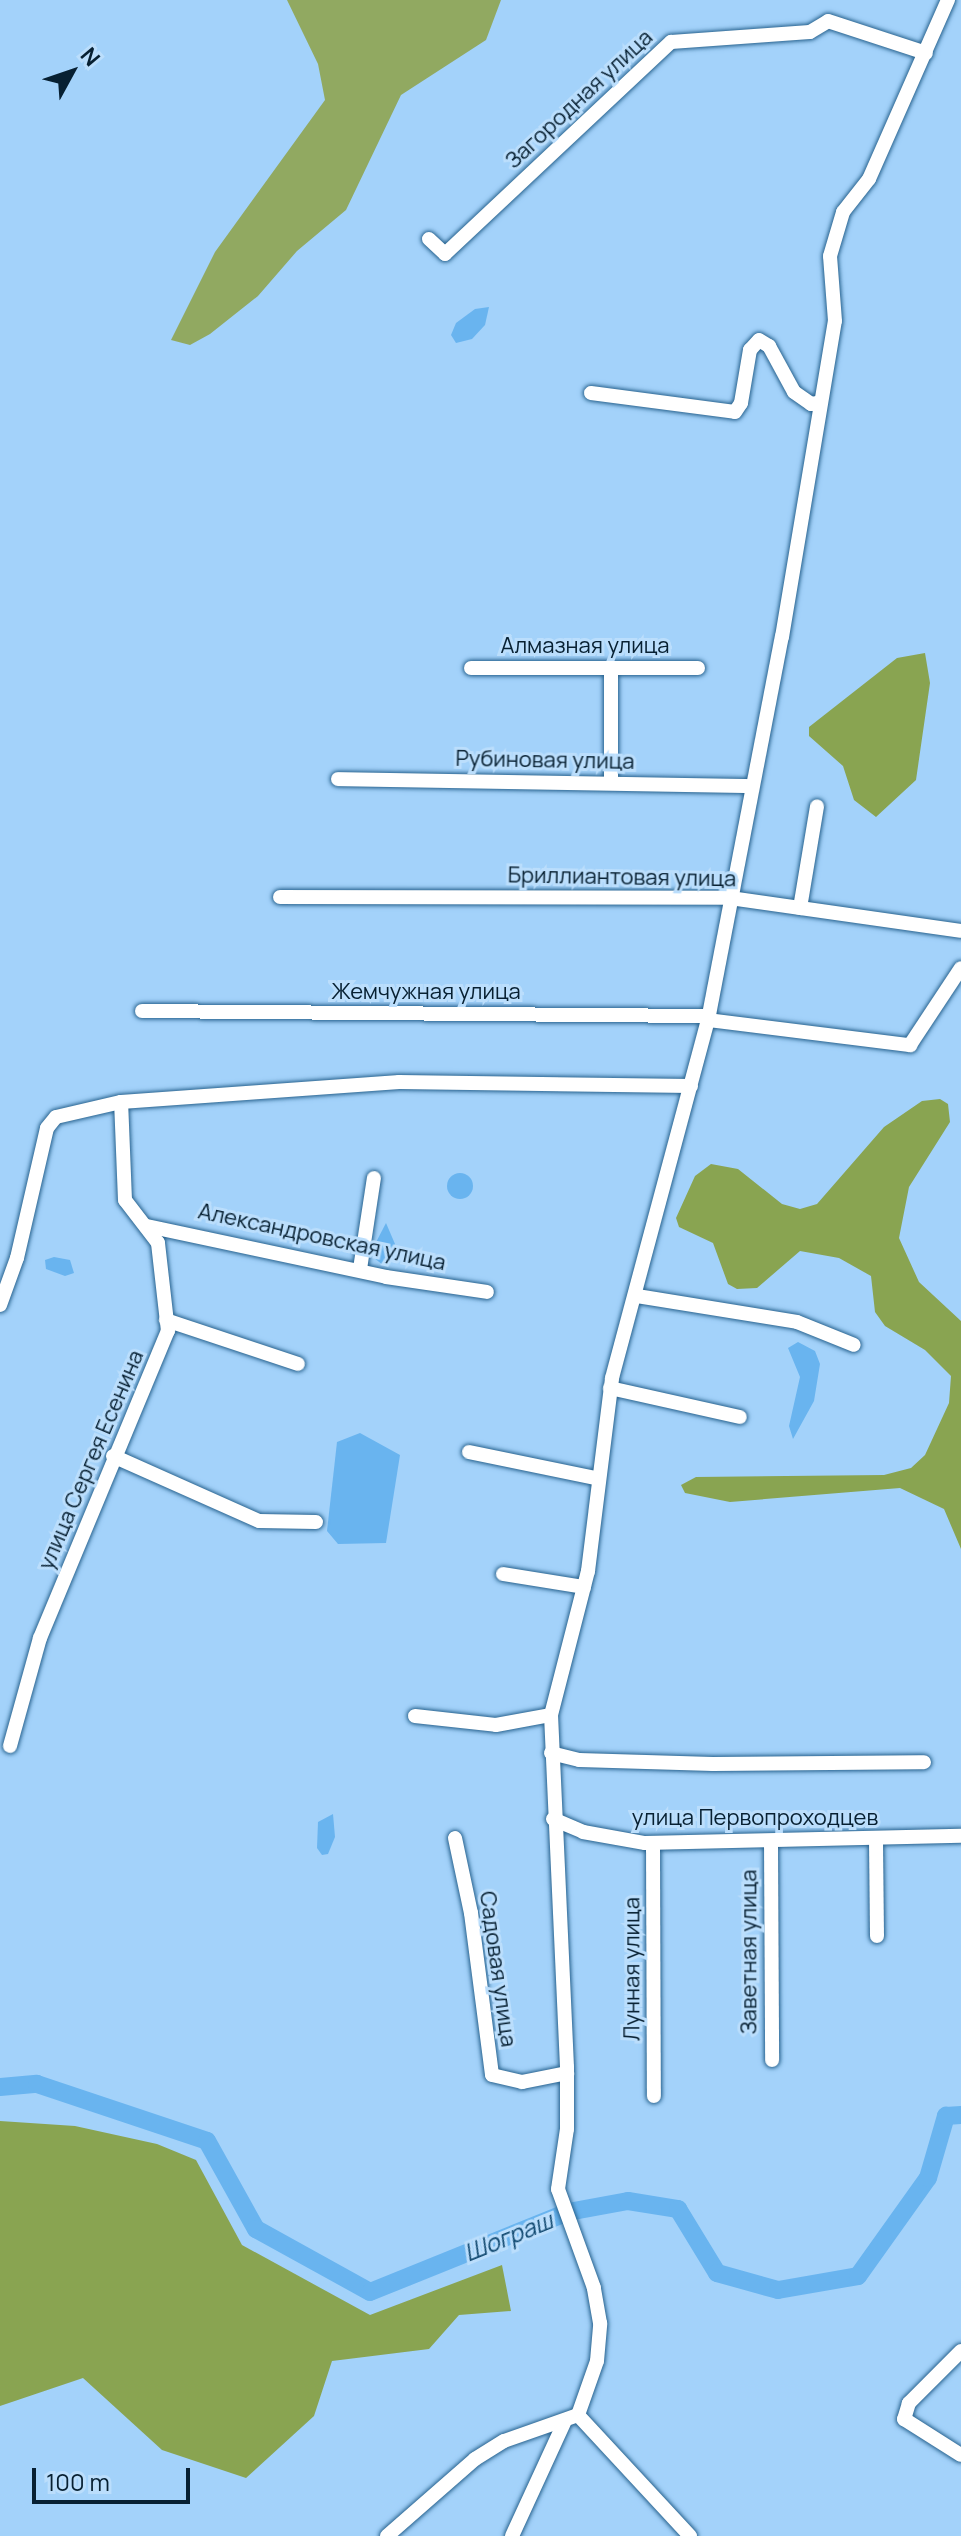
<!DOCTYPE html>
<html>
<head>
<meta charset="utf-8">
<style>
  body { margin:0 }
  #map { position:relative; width:961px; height:2536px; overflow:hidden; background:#a3d2fa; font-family:Manrope,sans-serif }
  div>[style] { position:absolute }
  .green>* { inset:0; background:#91a961 }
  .forest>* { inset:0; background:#89a451 }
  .water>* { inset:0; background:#69b4ef }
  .round { border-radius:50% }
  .river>* { height:18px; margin:-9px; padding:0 9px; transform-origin:9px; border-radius:9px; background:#69b4ef }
  .roads { filter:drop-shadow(0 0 2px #28638f) drop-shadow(0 0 2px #28638f) }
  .minor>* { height:14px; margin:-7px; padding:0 7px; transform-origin:7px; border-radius:7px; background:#fff }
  span { translate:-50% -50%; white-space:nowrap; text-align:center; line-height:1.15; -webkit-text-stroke:6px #bbdefc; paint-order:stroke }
  .street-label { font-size:22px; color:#072032 }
  .water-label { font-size:24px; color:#114970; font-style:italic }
  .north { position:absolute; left:32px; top:32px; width:80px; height:80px; -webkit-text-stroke:6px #bbdefc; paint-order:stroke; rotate:50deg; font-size:22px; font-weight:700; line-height:32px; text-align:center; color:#072032 }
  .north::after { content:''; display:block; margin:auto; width:28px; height:36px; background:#072032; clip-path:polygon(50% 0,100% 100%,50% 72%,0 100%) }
  .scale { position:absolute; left:32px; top:2468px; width:158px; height:36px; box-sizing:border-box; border:4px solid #072032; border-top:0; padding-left:10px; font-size:24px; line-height:28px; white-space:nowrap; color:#072032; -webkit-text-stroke:6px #bbdefc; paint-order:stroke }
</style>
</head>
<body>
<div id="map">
  <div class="green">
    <div style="clip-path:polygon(287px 0,501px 0,486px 40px,401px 95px,346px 210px,297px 251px,258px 296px,210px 334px,190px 345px,171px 340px,215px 252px,325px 100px,318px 64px)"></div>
  </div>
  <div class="forest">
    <div style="clip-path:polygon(925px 653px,930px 683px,916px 780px,876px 817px,854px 800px,843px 766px,809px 736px,809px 727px,897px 658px)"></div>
    <div style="clip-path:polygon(940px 1099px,948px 1104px,950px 1122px,909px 1187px,899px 1238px,919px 1282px,961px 1321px,961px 1549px,944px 1509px,900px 1488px,730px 1502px,685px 1493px,681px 1485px,696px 1477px,884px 1475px,911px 1468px,925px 1455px,949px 1403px,951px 1376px,925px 1350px,885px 1326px,875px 1312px,871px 1276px,839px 1258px,800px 1251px,757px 1288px,737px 1289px,728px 1284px,713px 1243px,679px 1227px,676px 1218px,695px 1176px,711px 1164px,738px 1169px,782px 1204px,800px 1209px,817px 1204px,884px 1127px,922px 1101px)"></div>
    <div style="clip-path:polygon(0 2121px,75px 2126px,157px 2144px,196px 2160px,242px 2245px,370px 2315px,502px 2265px,511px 2311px,459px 2315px,429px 2349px,332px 2361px,314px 2416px,246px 2478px,162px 2450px,83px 2378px,0 2406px)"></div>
  </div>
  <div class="water">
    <div style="clip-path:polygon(489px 307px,485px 325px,472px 339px,456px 343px,451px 335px,456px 323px,475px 309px)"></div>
    <div class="round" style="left:447px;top:1173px;width:26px;height:26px"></div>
    <div style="clip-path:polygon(386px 1223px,395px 1244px,383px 1265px,374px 1258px,373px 1248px)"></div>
    <div style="clip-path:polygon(54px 1257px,70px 1260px,74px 1273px,65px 1276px,46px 1269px,45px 1260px)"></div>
    <div style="clip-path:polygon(798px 1342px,815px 1351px,820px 1364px,814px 1401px,793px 1439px,789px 1426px,800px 1377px,788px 1348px)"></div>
    <div style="clip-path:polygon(360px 1433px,400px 1455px,386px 1543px,338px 1544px,327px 1531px,337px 1442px)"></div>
    <div style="clip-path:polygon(333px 1814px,335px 1837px,328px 1854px,322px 1855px,317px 1848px,318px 1822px)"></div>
  </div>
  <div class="river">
    <div style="left:0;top:2087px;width:37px;rotate:-5deg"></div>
    <div style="left:37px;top:2084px;width:179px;rotate:18.5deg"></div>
    <div style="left:207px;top:2141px;width:101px;rotate:60.9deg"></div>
    <div style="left:256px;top:2229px;width:130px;rotate:28.9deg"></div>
    <div style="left:370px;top:2292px;width:214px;rotate:-22deg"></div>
    <div style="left:568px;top:2212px;width:61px;rotate:-10.4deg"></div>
    <div style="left:628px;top:2201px;width:51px;rotate:9.1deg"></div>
    <div style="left:678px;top:2209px;width:75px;rotate:58.6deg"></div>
    <div style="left:717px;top:2273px;width:63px;rotate:15.6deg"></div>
    <div style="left:778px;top:2290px;width:81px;rotate:-9.9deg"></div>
    <div style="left:858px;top:2276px;width:120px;rotate:-54.5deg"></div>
    <div style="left:928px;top:2178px;width:65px;rotate:-73.8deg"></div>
    <div style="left:946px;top:2116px;width:15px;rotate:-4deg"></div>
  </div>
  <div class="roads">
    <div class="minor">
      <div style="left:429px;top:239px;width:22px;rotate:43deg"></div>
      <div style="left:445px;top:254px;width:310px;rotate:-43.2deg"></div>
      <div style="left:671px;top:42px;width:139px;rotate:-4.1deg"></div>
      <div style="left:810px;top:32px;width:21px;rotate:-31deg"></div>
      <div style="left:828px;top:21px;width:103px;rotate:18.1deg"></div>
      <div style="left:591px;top:393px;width:145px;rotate:7.5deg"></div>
      <div style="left:735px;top:412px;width:11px;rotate:-56deg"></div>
      <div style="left:741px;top:403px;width:54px;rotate:-80.4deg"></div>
      <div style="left:750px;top:350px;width:13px;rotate:-48deg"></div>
      <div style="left:759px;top:340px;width:12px;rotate:31deg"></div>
      <div style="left:769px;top:346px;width:52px;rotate:61.5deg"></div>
      <div style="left:794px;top:392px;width:21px;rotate:35deg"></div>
      <div style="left:811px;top:404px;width:10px;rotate:-11deg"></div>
      <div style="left:471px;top:668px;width:227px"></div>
      <div style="left:338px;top:779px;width:414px;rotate:1deg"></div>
      <div style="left:611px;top:783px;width:114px;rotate:-90deg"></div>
      <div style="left:280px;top:897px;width:450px;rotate:0.1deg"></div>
      <div style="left:730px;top:898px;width:233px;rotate:8.1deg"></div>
      <div style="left:800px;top:908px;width:103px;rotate:-80.5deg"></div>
      <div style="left:142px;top:1011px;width:567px;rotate:0.51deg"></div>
      <div style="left:708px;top:1020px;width:204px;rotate:7.1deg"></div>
      <div style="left:910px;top:1045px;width:92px;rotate:-56.5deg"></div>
      <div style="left:147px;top:1226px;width:244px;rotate:12deg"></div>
      <div style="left:386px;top:1277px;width:102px;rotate:8.4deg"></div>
      <div style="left:360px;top:1269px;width:92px;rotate:-81.3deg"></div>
      <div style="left:637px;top:1296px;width:162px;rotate:9.2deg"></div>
      <div style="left:797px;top:1322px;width:61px;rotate:22deg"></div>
      <div style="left:0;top:1305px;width:50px;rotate:-70.1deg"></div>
      <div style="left:17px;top:1258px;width:133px;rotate:-77deg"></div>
      <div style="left:47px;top:1128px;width:14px;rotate:-51deg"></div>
      <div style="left:56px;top:1117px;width:67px;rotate:-13deg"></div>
      <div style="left:121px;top:1102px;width:279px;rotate:-4.1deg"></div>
      <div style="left:399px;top:1082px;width:292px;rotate:0.8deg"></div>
      <div style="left:166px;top:1320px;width:139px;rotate:18.4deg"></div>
      <div style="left:610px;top:1388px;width:133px;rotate:12.6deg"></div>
      <div style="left:469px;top:1452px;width:130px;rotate:11.6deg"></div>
      <div style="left:113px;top:1456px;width:160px;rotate:24deg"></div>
      <div style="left:259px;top:1521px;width:57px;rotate:1deg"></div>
      <div style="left:503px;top:1574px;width:82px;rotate:9.1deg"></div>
      <div style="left:415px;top:1716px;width:81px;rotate:6.3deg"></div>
      <div style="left:496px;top:1725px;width:56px;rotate:-10.3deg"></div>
      <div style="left:10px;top:1746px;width:112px;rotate:-74.5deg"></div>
      <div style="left:40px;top:1638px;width:333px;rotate:-67.4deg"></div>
      <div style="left:168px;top:1331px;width:89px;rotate:-96.5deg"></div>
      <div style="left:158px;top:1243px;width:54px;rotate:-127.5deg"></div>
      <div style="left:125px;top:1200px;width:98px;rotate:-92.3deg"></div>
      <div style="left:551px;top:1753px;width:29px;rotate:14deg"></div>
      <div style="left:579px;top:1760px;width:134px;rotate:1.7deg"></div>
      <div style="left:713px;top:1764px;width:211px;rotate:-0.5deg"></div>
      <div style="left:553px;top:1819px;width:33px;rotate:23deg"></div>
      <div style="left:583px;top:1832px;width:63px;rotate:10.1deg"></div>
      <div style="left:645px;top:1843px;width:316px;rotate:-1.3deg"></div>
      <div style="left:455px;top:1838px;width:77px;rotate:78deg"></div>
      <div style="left:471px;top:1913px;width:163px;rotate:82.6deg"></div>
      <div style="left:492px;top:2075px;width:31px;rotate:13deg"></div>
      <div style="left:522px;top:2082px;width:46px;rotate:-11.3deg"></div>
      <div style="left:876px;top:1841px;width:95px;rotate:89.4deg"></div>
      <div style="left:771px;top:1842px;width:218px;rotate:89.7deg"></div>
      <div style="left:653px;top:1843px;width:253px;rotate:89.8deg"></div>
      <div style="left:961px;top:2351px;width:74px;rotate:135deg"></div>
      <div style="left:909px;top:2403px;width:17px;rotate:107deg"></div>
      <div style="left:904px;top:2419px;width:67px;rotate:32.3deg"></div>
      <div style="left:387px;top:2536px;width:117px;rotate:-41.2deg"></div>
      <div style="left:475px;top:2459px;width:34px;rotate:-32deg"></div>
      <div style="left:504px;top:2441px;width:78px;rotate:-19.4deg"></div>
      <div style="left:512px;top:2536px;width:127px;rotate:-65.3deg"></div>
      <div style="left:690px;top:2536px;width:165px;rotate:-132.8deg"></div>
      <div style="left:578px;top:2415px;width:57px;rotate:-70.6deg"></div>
      <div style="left:597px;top:2361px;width:38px;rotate:-85deg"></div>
      <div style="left:600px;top:2323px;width:36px;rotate:-100deg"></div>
      <div style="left:594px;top:2288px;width:105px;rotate:-110deg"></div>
      <div style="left:558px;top:2189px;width:61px;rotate:-81.5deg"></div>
      <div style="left:567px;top:2129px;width:62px;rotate:-90deg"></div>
      <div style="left:567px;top:2067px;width:352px;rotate:-92.6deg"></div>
      <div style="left:551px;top:1715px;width:149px;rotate:-75.6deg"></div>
      <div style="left:588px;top:1571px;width:194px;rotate:-82.9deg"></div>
      <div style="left:612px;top:1378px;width:371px;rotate:-75deg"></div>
      <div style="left:708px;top:1020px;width:390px;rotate:-79.1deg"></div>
      <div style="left:782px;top:637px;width:320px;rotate:-80.5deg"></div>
      <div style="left:835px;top:321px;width:65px;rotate:-94.4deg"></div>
      <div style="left:830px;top:256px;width:46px;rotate:-73.5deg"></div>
      <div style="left:843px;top:212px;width:42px;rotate:-51.8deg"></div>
      <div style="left:869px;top:179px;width:196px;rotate:-66.2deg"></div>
    </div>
  </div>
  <div class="street-label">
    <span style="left:579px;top:99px;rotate:-43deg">Загородная улица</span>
    <span style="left:585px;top:646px">Алмазная улица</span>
    <span style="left:545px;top:760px;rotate:1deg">Рубиновая улица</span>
    <span style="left:622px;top:877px;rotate:1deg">Бриллиантовая улица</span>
    <span style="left:426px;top:992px">Жемчужная улица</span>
    <span style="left:322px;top:1237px;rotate:12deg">Александровская улица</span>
    <span style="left:91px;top:1460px;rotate:-67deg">улица Сергея Есенина</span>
    <span style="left:755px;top:1818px">улица Первопроходцев</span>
    <span style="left:749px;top:1952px;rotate:-90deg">Заветная улица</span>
    <span style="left:498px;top:1969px;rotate:82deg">Садовая улица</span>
    <span style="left:632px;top:1969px;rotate:-90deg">Лунная улица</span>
  </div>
  <div class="water-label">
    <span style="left:508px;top:2236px;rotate:-22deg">Шограш</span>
  </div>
  <div class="north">N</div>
  <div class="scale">100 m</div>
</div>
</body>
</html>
